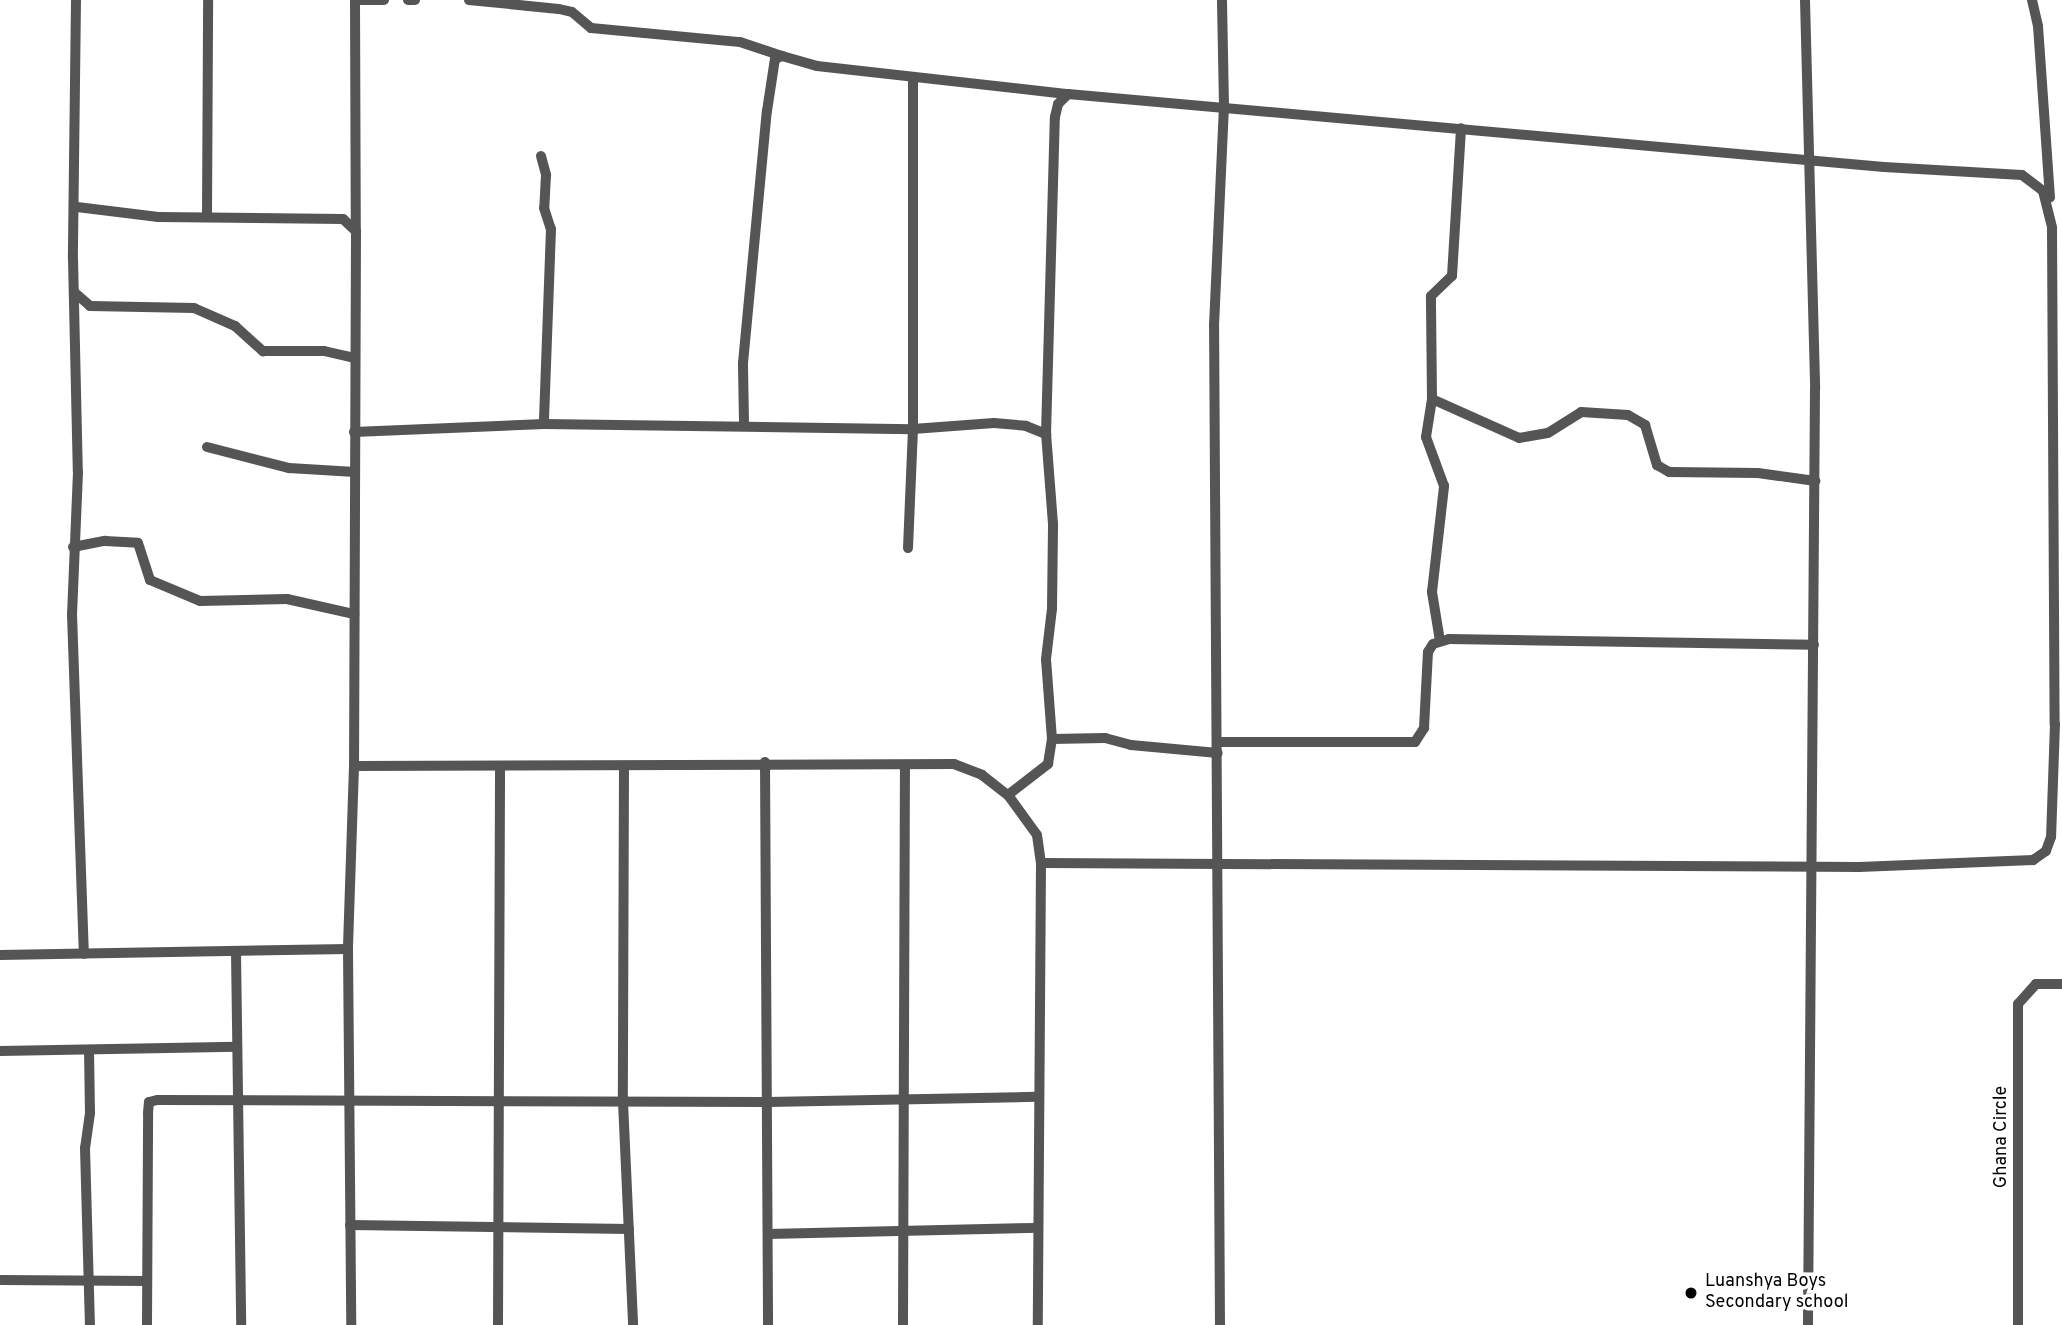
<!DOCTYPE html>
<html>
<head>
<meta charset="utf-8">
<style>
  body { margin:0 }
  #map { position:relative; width:2062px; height:1325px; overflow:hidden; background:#fff; font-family:Overpass,sans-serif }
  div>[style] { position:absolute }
  .minor>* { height:10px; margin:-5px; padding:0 5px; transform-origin:5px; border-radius:5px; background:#555 }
  .dots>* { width:19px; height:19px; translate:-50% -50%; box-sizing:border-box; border:4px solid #fff; border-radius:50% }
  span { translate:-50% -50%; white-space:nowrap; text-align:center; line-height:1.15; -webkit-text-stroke:7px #fff; paint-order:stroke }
  .street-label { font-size:18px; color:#000 }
  .poi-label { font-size:18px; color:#000 }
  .left { translate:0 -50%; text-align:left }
</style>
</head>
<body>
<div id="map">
  <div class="minor">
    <div style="left:76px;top:0;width:259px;rotate:90.7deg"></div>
    <div style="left:73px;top:259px;width:213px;rotate:88.7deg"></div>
    <div style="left:78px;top:472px;width:142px;rotate:92.4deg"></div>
    <div style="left:72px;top:614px;width:340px;rotate:88deg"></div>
    <div style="left:355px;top:0;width:231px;rotate:89.8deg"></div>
    <div style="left:359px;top:0;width:25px"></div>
    <div style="left:408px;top:0;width:7px"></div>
    <div style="left:469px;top:0;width:90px;rotate:5.7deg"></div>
    <div style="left:559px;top:9px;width:13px;rotate:13deg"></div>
    <div style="left:572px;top:12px;width:25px;rotate:40deg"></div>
    <div style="left:591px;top:28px;width:150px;rotate:5.4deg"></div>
    <div style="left:740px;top:42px;width:44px;rotate:18.4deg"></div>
    <div style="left:1805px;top:0;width:389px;rotate:88.5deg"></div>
    <div style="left:1815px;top:389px;width:936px;rotate:90.43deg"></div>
    <div style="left:2032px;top:0;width:27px;rotate:77deg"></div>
    <div style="left:2038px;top:26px;width:172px;rotate:86deg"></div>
    <div style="left:541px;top:156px;width:20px;rotate:75deg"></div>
    <div style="left:546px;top:175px;width:33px;rotate:93deg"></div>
    <div style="left:544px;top:208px;width:22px;rotate:72deg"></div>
    <div style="left:551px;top:229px;width:195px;rotate:92.1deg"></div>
    <div style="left:77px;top:207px;width:82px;rotate:7deg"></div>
    <div style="left:158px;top:217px;width:185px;rotate:0.6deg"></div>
    <div style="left:343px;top:219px;width:18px;rotate:43deg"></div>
    <div style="left:356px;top:231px;width:535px;rotate:90.21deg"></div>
    <div style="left:354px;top:766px;width:183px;rotate:91.9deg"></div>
    <div style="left:348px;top:949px;width:376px;rotate:89.5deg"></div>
    <div style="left:207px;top:216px;width:216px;rotate:-89.7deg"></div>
    <div style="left:74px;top:292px;width:21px;rotate:41deg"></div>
    <div style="left:90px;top:306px;width:104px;rotate:1.1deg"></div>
    <div style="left:194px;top:308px;width:45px;rotate:23.7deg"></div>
    <div style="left:235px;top:326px;width:38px;rotate:42deg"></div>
    <div style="left:263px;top:351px;width:61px"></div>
    <div style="left:324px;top:351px;width:31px;rotate:13deg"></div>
    <div style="left:1432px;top:399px;width:95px;rotate:24.1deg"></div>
    <div style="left:1519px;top:438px;width:29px;rotate:-10deg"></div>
    <div style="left:1548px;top:433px;width:39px;rotate:-32deg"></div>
    <div style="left:1581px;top:412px;width:47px;rotate:3.7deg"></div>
    <div style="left:1628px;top:415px;width:20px;rotate:30deg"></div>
    <div style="left:1645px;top:425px;width:42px;rotate:73.3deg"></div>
    <div style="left:1657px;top:465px;width:14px;rotate:30deg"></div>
    <div style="left:1669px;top:472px;width:89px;rotate:0.6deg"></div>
    <div style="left:1758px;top:473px;width:58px;rotate:8deg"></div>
    <div style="left:744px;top:423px;width:60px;rotate:-91deg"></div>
    <div style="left:743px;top:363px;width:253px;rotate:-84.6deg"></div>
    <div style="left:767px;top:111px;width:53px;rotate:-81.3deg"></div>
    <div style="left:775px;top:59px;width:8px;rotate:-23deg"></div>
    <div style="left:782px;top:56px;width:36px;rotate:16deg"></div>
    <div style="left:817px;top:66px;width:253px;rotate:6.4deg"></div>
    <div style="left:1068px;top:94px;width:819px;rotate:5.11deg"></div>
    <div style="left:1884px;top:167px;width:138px;rotate:3.3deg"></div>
    <div style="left:2022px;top:175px;width:26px;rotate:37deg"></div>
    <div style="left:2043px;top:191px;width:38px;rotate:76deg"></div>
    <div style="left:2052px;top:228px;width:496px;rotate:89.7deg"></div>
    <div style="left:2055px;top:724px;width:113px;rotate:92deg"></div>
    <div style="left:2051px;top:837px;width:15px;rotate:110deg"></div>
    <div style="left:2046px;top:851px;width:16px;rotate:145deg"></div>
    <div style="left:2033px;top:860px;width:174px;rotate:177.7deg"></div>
    <div style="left:1859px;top:867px;width:818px;rotate:-179.72deg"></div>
    <div style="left:354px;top:432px;width:190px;rotate:-2.4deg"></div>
    <div style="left:544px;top:424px;width:369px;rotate:0.8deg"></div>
    <div style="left:913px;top:429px;width:81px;rotate:-4.2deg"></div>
    <div style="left:994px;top:423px;width:32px;rotate:5deg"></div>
    <div style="left:1026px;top:426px;width:22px;rotate:22deg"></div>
    <div style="left:207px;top:447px;width:85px;rotate:14.4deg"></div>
    <div style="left:289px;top:468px;width:66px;rotate:3.5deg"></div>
    <div style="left:73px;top:547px;width:33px;rotate:-11deg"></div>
    <div style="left:105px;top:541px;width:33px;rotate:3deg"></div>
    <div style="left:138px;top:543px;width:39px;rotate:72deg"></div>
    <div style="left:150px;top:580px;width:54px;rotate:22.8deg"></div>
    <div style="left:200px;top:601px;width:87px;rotate:-1.3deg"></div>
    <div style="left:287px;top:599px;width:69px;rotate:12.6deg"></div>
    <div style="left:908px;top:548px;width:119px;rotate:-87.6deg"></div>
    <div style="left:913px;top:429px;width:351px;rotate:-90deg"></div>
    <div style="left:1440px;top:641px;width:50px;rotate:-99.3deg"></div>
    <div style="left:1432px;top:592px;width:107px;rotate:-83.5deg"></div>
    <div style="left:1444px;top:486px;width:52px;rotate:-110.2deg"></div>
    <div style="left:1426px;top:437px;width:38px;rotate:-81deg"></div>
    <div style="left:1432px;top:399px;width:103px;rotate:-90.6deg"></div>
    <div style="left:1431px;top:296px;width:29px;rotate:-44deg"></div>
    <div style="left:1452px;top:276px;width:148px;rotate:-86.5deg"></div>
    <div style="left:1052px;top:739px;width:53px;rotate:-1.1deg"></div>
    <div style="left:1105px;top:738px;width:27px;rotate:15deg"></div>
    <div style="left:1131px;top:745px;width:87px;rotate:5.3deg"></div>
    <div style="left:1218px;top:742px;width:197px"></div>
    <div style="left:1415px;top:742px;width:17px;rotate:-57deg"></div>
    <div style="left:1424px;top:728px;width:76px;rotate:-87deg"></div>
    <div style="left:1428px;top:652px;width:9px;rotate:-58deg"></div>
    <div style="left:1433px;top:644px;width:17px;rotate:-17deg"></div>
    <div style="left:1449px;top:639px;width:365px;rotate:0.9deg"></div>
    <div style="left:765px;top:762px;width:563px;rotate:89.69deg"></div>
    <div style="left:354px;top:766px;width:600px;rotate:-0.19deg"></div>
    <div style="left:954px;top:764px;width:30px;rotate:21deg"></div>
    <div style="left:982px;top:775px;width:33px;rotate:38deg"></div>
    <div style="left:1008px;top:795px;width:49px;rotate:54.1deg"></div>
    <div style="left:1037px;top:835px;width:28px;rotate:82deg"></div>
    <div style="left:1041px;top:863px;width:462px;rotate:90.4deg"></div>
    <div style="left:624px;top:766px;width:336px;rotate:90.2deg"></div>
    <div style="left:623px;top:1102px;width:223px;rotate:87.4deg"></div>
    <div style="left:1008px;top:795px;width:51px;rotate:-37.8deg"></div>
    <div style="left:1048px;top:764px;width:25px;rotate:-81deg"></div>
    <div style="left:1052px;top:739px;width:80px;rotate:-94.3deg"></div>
    <div style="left:1046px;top:659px;width:50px;rotate:-83.2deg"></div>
    <div style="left:1052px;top:609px;width:85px;rotate:-89.3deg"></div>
    <div style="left:1053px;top:524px;width:90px;rotate:-94.4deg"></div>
    <div style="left:1046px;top:434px;width:317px;rotate:-88.4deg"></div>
    <div style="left:1055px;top:117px;width:13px;rotate:-77deg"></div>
    <div style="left:1058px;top:104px;width:14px;rotate:-45deg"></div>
    <div style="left:236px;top:952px;width:373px;rotate:89.2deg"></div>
    <div style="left:0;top:955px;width:348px;rotate:-1deg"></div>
    <div style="left:89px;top:1050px;width:63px;rotate:89.1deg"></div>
    <div style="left:90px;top:1113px;width:35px;rotate:98deg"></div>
    <div style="left:85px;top:1148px;width:177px;rotate:88.4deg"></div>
    <div style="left:0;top:1051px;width:237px;rotate:-1deg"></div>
    <div style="left:350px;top:1225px;width:279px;rotate:0.8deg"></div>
    <div style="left:768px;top:1234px;width:270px;rotate:-1.3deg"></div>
    <div style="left:0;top:1280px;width:147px;rotate:0.4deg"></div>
    <div style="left:147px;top:1325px;width:212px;rotate:-89.7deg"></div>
    <div style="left:148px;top:1113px;width:11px;rotate:-85deg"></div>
    <div style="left:149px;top:1102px;width:9px;rotate:-13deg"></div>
    <div style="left:158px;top:1100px;width:610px;rotate:0.19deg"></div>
    <div style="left:768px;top:1102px;width:269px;rotate:-1.1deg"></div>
    <div style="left:498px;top:1325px;width:558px;rotate:-89.79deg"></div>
    <div style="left:903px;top:1325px;width:559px;rotate:-89.8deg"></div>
    <div style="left:1220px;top:1325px;width:999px;rotate:-90.34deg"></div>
    <div style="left:1214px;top:326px;width:220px;rotate:-87.4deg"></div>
    <div style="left:1224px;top:106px;width:106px;rotate:-91.1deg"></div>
    <div style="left:2018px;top:1325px;width:321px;rotate:-90deg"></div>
    <div style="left:2018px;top:1004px;width:27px;rotate:-48deg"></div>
    <div style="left:2036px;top:984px;width:26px"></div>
  </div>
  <div class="dots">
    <div style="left:1691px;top:1293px;background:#000"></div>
  </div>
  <div class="street-label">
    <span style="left:2002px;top:1137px;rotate:-90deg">Ghana Circle</span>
  </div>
  <div class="poi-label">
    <span class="left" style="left:1705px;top:1293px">Luanshya Boys<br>Secondary school</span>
  </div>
</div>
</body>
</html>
